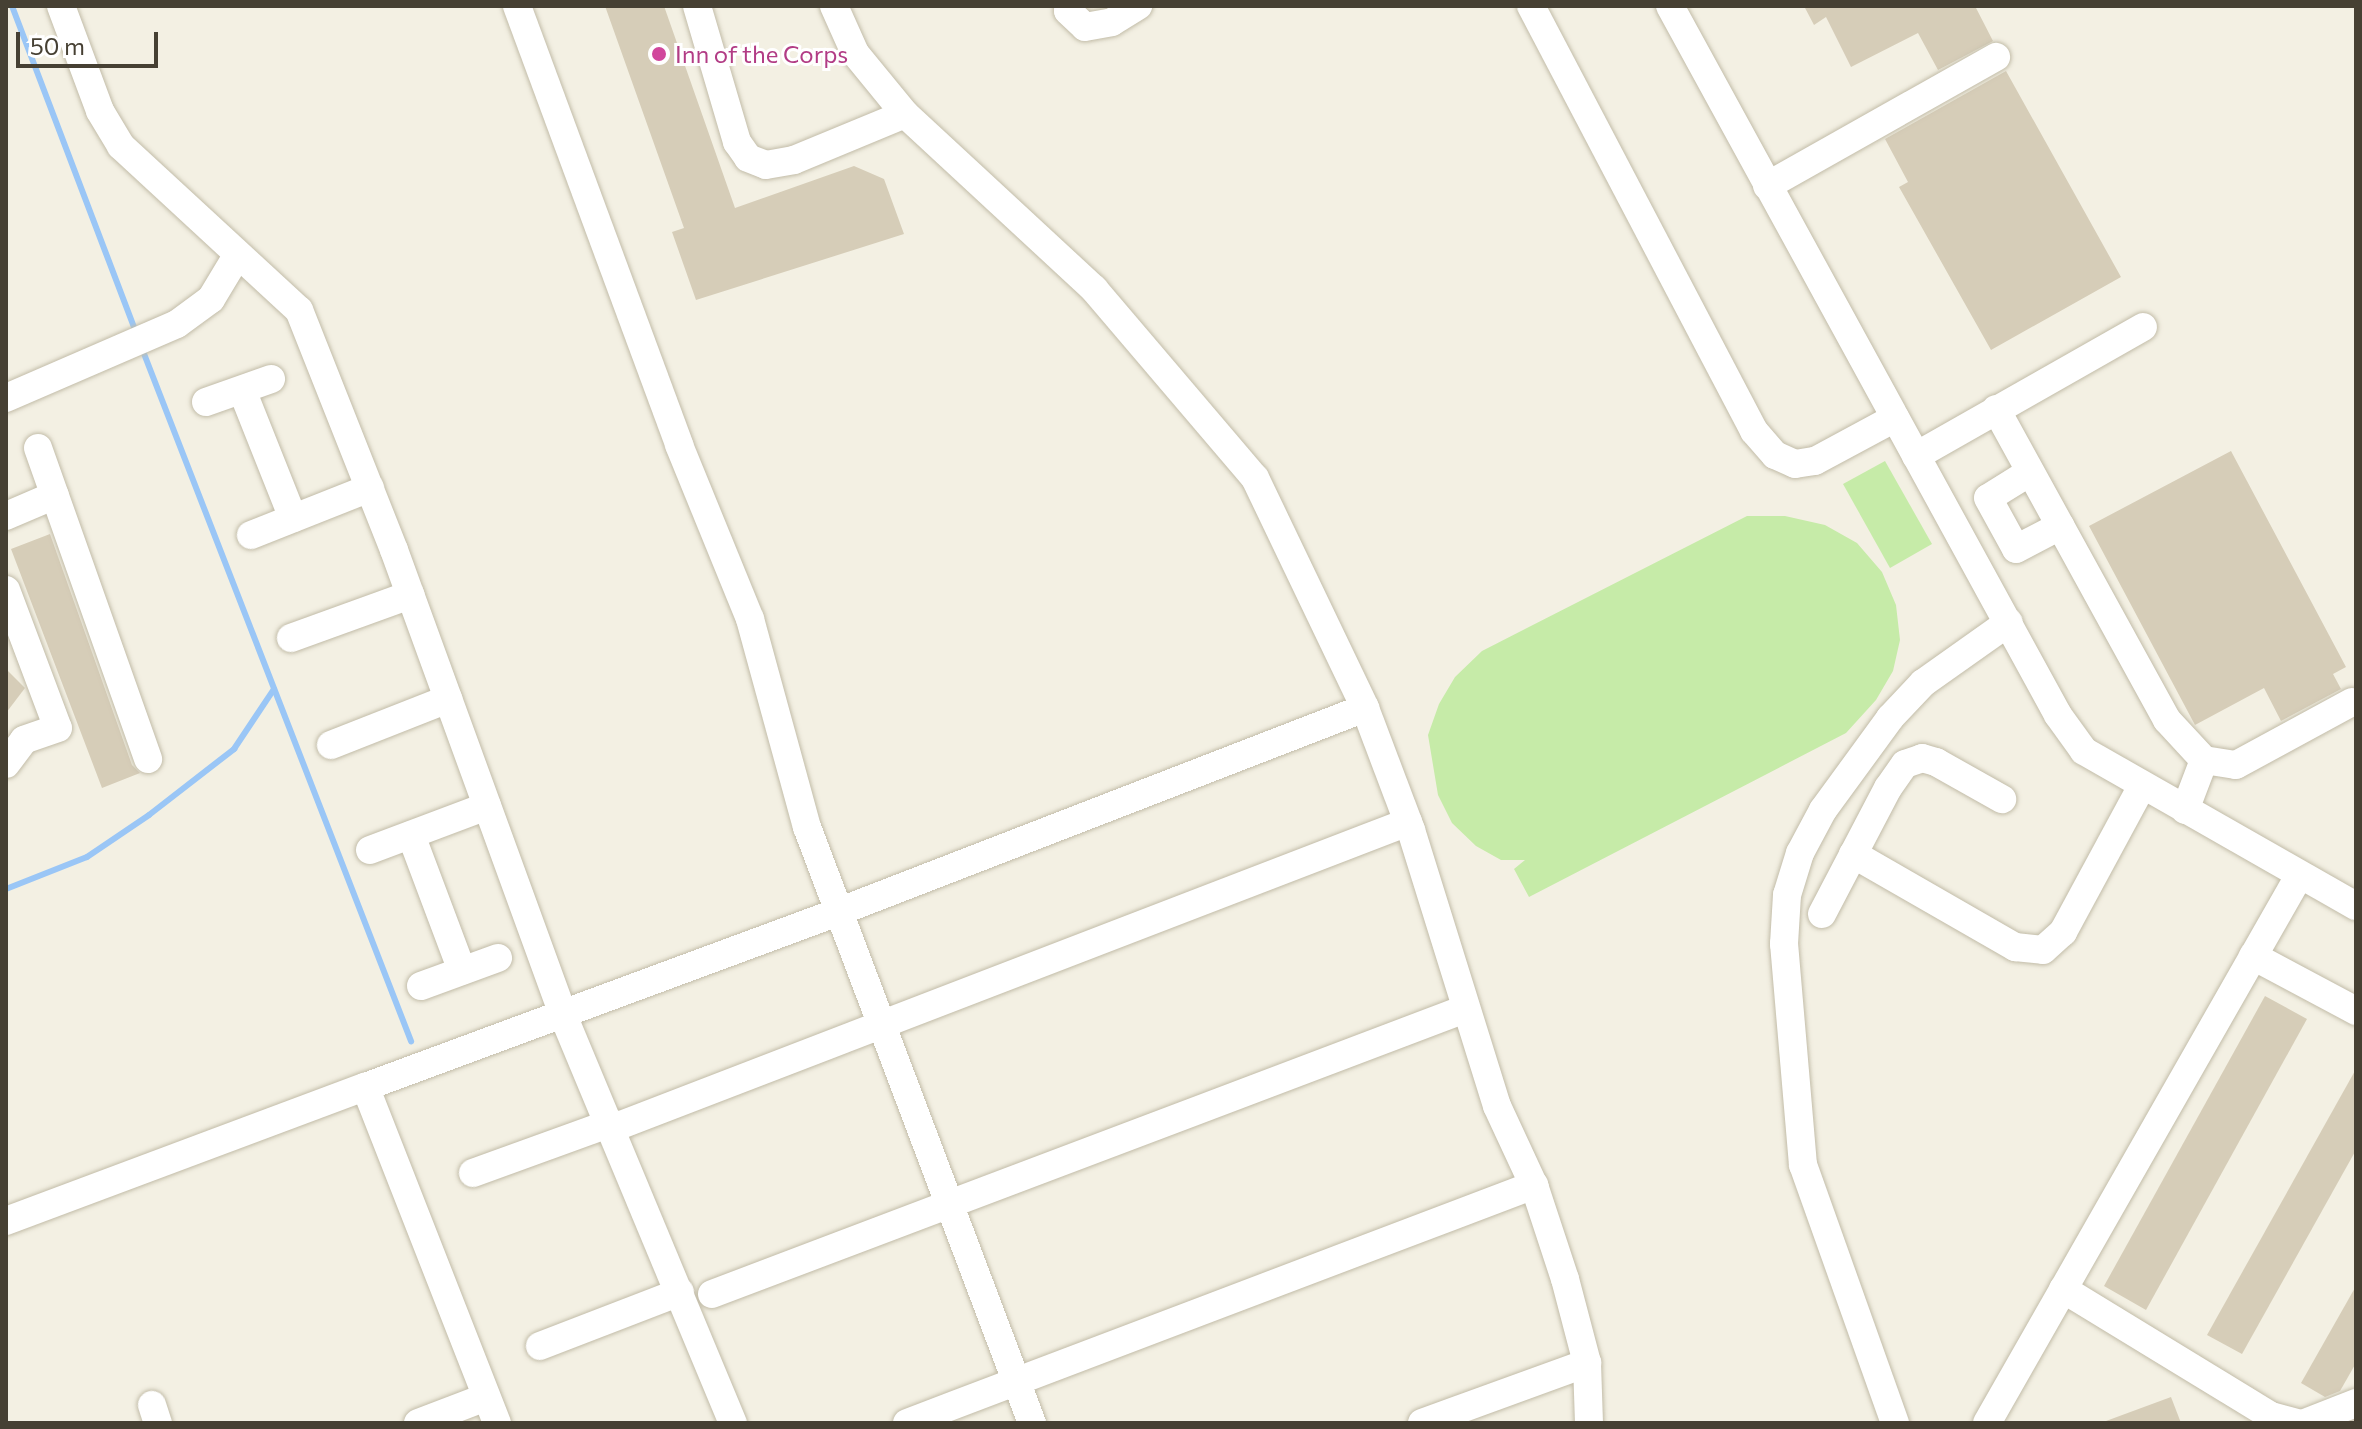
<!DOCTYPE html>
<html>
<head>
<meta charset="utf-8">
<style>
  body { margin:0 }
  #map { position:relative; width:2362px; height:1429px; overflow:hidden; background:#f3f0e3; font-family:Commissioner,sans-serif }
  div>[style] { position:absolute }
  .green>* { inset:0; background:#c6eba8 }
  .stream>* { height:6px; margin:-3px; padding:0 3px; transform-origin:3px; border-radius:3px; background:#9ac6f6 }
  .building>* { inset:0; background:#d6cdb8 }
  .roads { filter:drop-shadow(0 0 2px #c2bca8) drop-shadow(0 0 2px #c2bca8) }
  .minor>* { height:28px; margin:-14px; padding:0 14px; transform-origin:14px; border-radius:14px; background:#fff }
  .dots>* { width:22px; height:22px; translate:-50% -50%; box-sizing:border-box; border:4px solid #fff; border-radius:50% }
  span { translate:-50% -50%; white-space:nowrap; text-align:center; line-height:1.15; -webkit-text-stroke:6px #fff; paint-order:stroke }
  .hotel-label { font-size:24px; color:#b23c85 }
  .left { translate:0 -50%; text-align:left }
  .frame { position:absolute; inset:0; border:8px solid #464033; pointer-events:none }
  .scale { position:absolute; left:16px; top:32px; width:142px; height:36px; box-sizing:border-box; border:4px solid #464033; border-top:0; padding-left:10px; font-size:24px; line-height:28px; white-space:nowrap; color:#464033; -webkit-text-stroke:6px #fff; paint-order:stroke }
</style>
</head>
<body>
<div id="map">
  <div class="green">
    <div style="clip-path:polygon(1885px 461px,1932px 544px,1890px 568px,1843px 484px)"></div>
    <div style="clip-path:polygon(1747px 516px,1785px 516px,1825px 525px,1857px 543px,1882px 572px,1896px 605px,1900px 640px,1893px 671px,1876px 700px,1846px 733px,1529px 897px,1514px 869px,1525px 860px,1501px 860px,1476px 846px,1452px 823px,1438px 795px,1428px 735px,1439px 704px,1455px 677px,1482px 651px)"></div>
  </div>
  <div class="stream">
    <div style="left:12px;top:6px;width:349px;rotate:69.2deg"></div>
    <div style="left:141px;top:346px;width:746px;rotate:68.77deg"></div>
    <div style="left:6px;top:889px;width:87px;rotate:-21.6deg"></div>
    <div style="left:87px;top:857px;width:75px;rotate:-34.1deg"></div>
    <div style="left:149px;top:815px;width:108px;rotate:-37.8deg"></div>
    <div style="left:234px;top:749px;width:72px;rotate:-56.3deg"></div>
  </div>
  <div class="building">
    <div style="clip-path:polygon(605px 6px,664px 6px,735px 208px,854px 166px,884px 179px,904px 234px,696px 300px,672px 232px,684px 228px)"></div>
    <div style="clip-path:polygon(1804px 6px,1975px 6px,1993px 41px,1938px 70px,1918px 33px,1851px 67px,1826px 17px,1814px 25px)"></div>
    <div style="clip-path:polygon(2006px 71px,2121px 277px,1991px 350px,1899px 187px,1908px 182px,1885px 139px)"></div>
    <div style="clip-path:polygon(2231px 451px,2346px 667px,2333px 674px,2341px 689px,2281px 721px,2264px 688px,2195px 725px,2089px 526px)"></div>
    <div style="clip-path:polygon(50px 534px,132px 765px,140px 773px,102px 788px,11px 549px)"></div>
    <div style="clip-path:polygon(6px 669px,25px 688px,6px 713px)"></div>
    <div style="clip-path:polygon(2265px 996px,2307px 1019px,2146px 1310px,2104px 1286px)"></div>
    <div style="clip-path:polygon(2356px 1069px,2356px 1150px,2242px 1354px,2207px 1335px)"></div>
    <div style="clip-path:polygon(2356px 1286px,2356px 1363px,2340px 1391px,2325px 1397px,2301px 1383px)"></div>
    <div style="clip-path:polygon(2171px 1397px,2181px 1423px,2106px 1423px,2106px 1421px)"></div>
  </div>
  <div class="roads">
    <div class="minor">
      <div style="left:61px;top:6px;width:112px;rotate:69.6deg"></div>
      <div style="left:100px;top:111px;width:41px;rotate:59deg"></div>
      <div style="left:121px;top:146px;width:242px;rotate:42.7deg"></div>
      <div style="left:299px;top:310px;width:258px;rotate:68.4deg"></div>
      <div style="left:394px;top:550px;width:495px;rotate:70deg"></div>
      <div style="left:563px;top:1015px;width:442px;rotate:67.4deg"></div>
      <div style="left:517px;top:6px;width:468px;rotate:69.7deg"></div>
      <div style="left:679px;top:445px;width:188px;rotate:67.8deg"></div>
      <div style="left:750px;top:619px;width:216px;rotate:74.7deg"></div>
      <div style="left:807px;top:827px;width:637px;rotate:69.32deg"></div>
      <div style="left:697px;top:6px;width:142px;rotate:73.6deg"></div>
      <div style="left:737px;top:142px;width:19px;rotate:55deg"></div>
      <div style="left:748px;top:158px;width:19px;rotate:21deg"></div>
      <div style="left:766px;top:165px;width:28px;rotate:-10deg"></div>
      <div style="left:794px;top:160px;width:120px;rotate:-22.5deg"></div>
      <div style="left:834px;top:6px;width:51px;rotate:65.9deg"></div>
      <div style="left:855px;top:53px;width:79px;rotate:50.7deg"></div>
      <div style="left:905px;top:114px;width:258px;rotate:42.8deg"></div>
      <div style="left:1094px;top:289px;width:248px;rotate:49.6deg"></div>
      <div style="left:1255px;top:478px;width:255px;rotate:64.4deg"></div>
      <div style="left:1365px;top:708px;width:130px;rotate:69.3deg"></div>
      <div style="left:1411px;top:830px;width:289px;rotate:72.7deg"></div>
      <div style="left:1497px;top:1106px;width:90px;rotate:65.1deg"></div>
      <div style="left:1535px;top:1188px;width:96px;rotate:71.8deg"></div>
      <div style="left:1565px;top:1279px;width:87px;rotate:75.3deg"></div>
      <div style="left:1587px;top:1363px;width:60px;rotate:88.1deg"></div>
      <div style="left:1070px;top:6px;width:5px;rotate:112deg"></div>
      <div style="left:1068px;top:11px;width:23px;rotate:43deg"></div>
      <div style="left:1085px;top:27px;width:27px;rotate:-10deg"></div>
      <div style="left:1112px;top:22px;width:31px;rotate:-32deg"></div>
      <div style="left:1531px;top:6px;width:480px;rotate:62.3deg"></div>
      <div style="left:1754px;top:431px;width:32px;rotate:49deg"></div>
      <div style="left:1775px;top:455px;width:22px;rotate:24deg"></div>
      <div style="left:1795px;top:464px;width:20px;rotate:-9deg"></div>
      <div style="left:1815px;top:461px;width:91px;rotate:-28.3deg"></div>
      <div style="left:1670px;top:6px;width:808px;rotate:61.31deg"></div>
      <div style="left:2058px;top:715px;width:44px;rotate:54.2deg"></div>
      <div style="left:2084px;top:751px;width:313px;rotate:29.7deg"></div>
      <div style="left:1767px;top:186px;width:263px;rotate:-29.4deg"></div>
      <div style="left:242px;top:390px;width:138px;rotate:68.3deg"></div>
      <div style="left:6px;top:398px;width:186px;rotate:-23.4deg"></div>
      <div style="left:177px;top:324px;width:42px;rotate:-36.3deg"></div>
      <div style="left:211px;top:299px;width:52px;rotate:-59deg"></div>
      <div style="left:206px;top:402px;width:69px;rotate:-19.5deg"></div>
      <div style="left:1996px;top:409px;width:355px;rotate:61.2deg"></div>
      <div style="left:2167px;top:720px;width:54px;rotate:47.2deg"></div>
      <div style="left:2204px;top:760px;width:32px;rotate:9deg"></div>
      <div style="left:2236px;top:765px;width:132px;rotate:-28.5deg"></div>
      <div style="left:38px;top:448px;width:330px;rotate:70.5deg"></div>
      <div style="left:1916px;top:456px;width:261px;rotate:-29.6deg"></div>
      <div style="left:2030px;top:472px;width:49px;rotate:148.2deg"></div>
      <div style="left:1988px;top:498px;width:58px;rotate:61.2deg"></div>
      <div style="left:2016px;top:549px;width:50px;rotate:-27.6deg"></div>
      <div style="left:6px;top:516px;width:53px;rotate:-23.2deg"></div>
      <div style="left:251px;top:535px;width:128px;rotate:-21.6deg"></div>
      <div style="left:6px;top:590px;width:147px;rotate:69.4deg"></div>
      <div style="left:58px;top:728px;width:36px;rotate:161deg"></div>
      <div style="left:24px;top:740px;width:30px;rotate:127deg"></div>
      <div style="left:291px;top:638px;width:127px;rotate:-19.9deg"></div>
      <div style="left:331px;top:745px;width:126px;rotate:-21.5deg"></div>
      <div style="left:2185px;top:810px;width:53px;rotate:-69.2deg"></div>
      <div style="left:411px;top:835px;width:145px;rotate:69.4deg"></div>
      <div style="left:370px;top:850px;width:125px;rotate:-20.6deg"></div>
      <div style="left:1853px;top:854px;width:187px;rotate:29.9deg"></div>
      <div style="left:2015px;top:947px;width:28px;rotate:6deg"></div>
      <div style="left:2043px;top:950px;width:27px;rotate:-42deg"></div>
      <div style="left:2063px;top:932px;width:166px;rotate:-61.6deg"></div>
      <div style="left:1822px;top:914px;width:142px;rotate:-62.4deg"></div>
      <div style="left:1888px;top:788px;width:29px;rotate:-55deg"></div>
      <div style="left:1905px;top:764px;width:18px;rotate:-19deg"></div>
      <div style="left:1922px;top:758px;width:15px;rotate:16deg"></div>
      <div style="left:1936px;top:762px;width:76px;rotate:29.3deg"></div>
      <div style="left:2253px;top:956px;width:117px;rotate:28.1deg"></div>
      <div style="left:421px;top:986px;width:82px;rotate:-20deg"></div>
      <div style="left:613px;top:1128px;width:852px;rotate:-21.05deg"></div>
      <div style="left:473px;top:1173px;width:147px;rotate:-19.9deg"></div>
      <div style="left:6px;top:1221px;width:383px;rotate:-20.5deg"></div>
      <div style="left:2063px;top:1289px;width:244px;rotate:31.4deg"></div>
      <div style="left:2271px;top:1416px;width:28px;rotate:15deg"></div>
      <div style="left:712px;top:1294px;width:805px;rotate:-20.73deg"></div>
      <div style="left:540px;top:1346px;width:150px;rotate:-21.1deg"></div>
      <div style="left:152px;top:1405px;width:19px;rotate:72deg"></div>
      <div style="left:418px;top:1423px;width:73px;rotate:-20.9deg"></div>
      <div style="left:497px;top:1423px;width:361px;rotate:-111.4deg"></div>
      <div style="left:365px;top:1087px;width:504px;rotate:-20.3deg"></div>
      <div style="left:838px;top:912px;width:565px;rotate:-21.16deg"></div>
      <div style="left:907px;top:1423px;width:671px;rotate:-20.79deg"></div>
      <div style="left:1422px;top:1423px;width:176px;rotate:-20deg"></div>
      <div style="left:1895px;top:1423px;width:274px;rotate:-109.6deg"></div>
      <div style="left:1803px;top:1165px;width:222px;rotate:-94.9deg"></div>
      <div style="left:1784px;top:944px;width:49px;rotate:-86.5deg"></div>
      <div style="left:1787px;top:895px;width:44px;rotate:-72.8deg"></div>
      <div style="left:1800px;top:853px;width:49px;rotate:-61.9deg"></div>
      <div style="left:1823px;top:810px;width:114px;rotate:-53.9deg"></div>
      <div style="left:1890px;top:718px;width:48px;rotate:-46.7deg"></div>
      <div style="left:1923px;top:683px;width:105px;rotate:-35.3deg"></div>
      <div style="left:1987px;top:1423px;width:630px;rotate:-60.3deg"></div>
      <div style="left:2305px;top:1423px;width:55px;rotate:-21.4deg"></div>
    </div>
  </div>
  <div class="dots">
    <div style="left:659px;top:54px;background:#d1479c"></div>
  </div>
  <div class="hotel-label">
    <span class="left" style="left:675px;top:54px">Inn of the Corps</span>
  </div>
  <div class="frame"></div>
  <div class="scale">50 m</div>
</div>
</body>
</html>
